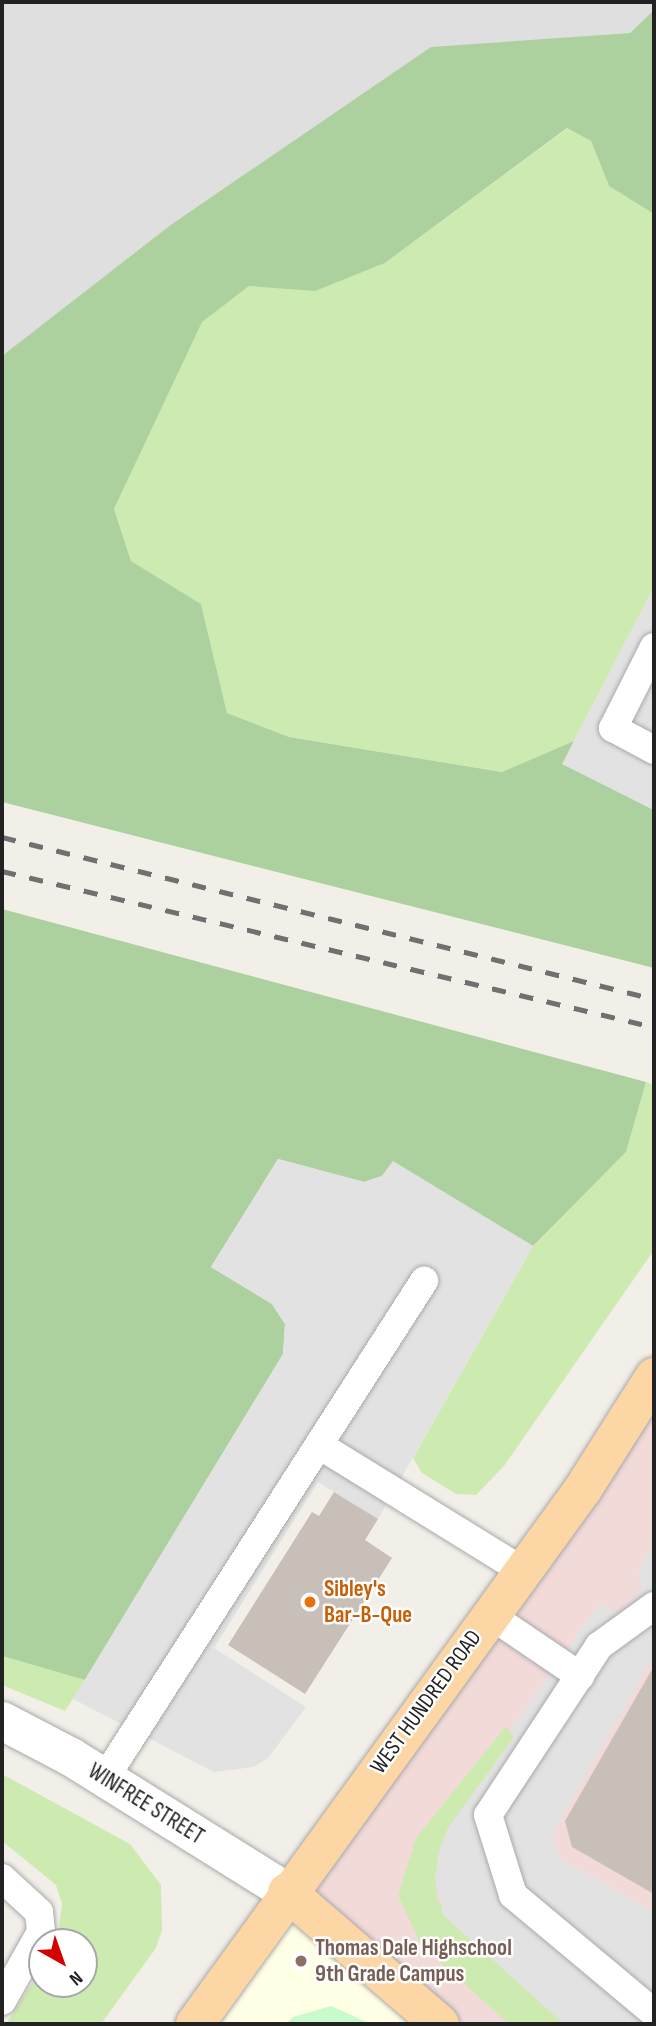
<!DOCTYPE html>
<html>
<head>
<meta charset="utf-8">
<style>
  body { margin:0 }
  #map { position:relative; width:656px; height:2026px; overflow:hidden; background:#f2efe9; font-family:"Sofia Sans Condensed",sans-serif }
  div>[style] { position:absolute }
  .residential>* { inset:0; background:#e0dfdf }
  .commercial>* { inset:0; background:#f2dad9 }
  .education>* { inset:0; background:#ffffe5 }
  .grass>* { inset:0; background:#cdebb0 }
  .forest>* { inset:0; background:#add19e }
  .park>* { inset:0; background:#c8facc }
  .parking>* { inset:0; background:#e2e2e2 }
  .building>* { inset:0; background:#c7bfb8 }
  .roads { filter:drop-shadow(0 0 2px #a9a9a9) drop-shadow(0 0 2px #a9a9a9) }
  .lane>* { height:28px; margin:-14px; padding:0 14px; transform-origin:14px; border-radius:14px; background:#fff }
  .street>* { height:38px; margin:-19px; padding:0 19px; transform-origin:19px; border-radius:19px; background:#fff }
  .primary>* { height:38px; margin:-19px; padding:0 19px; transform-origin:19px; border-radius:19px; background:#fcd6a4 }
  .rail>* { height:5px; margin-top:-2.5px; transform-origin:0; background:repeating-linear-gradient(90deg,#707070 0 14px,transparent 0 28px) }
  .dots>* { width:19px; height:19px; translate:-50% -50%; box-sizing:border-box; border:4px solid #fff; border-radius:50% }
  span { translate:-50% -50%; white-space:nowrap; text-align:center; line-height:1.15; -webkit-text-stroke:5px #fff; paint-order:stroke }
  .food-label { font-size:23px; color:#c56008; font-weight:700 }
  .left { translate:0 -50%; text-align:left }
  .street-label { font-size:23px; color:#222 }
  .education-label { font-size:23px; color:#785e54; font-weight:700 }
  .frame { position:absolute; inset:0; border:4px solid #222; pointer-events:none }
  .north { position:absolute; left:28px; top:1928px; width:70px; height:70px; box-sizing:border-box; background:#fff; border:2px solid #a7a7a7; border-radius:50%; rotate:140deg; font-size:19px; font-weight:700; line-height:28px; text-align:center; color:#222 }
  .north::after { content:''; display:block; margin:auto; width:24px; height:32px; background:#d40000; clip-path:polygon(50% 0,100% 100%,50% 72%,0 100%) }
</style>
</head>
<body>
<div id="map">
  <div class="residential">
    <div style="clip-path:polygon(2px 2px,654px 2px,654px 10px,630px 33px,431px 48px,2px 356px)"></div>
  </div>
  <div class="commercial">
    <div style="clip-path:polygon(654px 1379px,654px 2024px,439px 2024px,288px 1892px)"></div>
  </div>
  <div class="education">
    <div style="clip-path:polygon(288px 1897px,427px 2024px,200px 2024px)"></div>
  </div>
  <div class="grass">
    <div style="clip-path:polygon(568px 128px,591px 141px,609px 186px,654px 214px,654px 587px,574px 741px,503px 772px,289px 737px,227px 713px,201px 604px,131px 561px,114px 509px,202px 321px,249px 286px,315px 290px,385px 263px)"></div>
    <div style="clip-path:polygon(646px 1082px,654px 1085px,654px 1250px,504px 1466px,476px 1495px,456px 1494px,422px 1473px,413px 1458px,533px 1246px,626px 1152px)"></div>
    <div style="clip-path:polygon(2px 1656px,85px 1680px,65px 1711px,2px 1685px)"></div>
    <div style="clip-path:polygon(506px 1726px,514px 1737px,448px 1828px,435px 1877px,437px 1900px,564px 2024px,509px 2024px,421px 1945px,398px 1895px,416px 1838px)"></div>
    <div style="clip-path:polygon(2px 1774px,130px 1844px,161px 1885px,162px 1930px,156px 1948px,101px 2024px,6px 2024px,42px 1968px,42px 1984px,84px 1984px,84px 1942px,57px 1942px,62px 1904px,56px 1885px,2px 1841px)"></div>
  </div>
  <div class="forest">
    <div style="clip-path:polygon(654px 10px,654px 214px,609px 186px,591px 141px,567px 128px,385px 263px,315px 291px,249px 286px,202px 322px,114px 509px,131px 561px,201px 604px,227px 713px,289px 737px,502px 772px,574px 741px,563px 764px,654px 810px,654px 968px,2px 802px,2px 356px,172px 224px,431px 47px,630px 33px)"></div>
    <div style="clip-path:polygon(2px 909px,646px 1082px,626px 1152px,533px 1246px,393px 1162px,382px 1176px,364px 1182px,278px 1159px,211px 1267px,272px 1304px,285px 1324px,283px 1354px,85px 1680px,2px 1656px)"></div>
  </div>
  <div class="park">
    <div style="clip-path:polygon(331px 2006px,371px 2024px,286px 2024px,293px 2017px)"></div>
  </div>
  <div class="parking">
    <div style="clip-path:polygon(654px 587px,654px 810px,562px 764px)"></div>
    <div style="clip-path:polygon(278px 1159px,364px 1182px,382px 1176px,393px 1161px,533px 1246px,378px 1519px,318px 1482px,214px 1648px,306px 1707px,268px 1758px,253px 1767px,214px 1772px,73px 1699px,283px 1354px,285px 1324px,272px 1304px,211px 1267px)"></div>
    <div style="clip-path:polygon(654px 1544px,654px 1655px,552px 1834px,559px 1858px,654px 1912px,654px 2024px,564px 2024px,443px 1915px,435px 1877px,439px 1852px,448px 1828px,514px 1738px,511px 1728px,600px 1603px,620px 1613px,643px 1587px,638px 1571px)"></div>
  </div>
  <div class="building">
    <div style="clip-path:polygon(334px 1492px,378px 1519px,365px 1540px,392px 1558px,305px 1694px,228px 1645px,312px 1512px,319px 1516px)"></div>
    <div style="clip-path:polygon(654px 1666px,654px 1894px,572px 1847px,565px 1821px)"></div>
  </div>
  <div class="roads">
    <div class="lane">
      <div style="left:654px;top:647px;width:91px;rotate:116.8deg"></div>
      <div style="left:613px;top:728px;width:47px;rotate:28.2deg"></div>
      <div style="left:319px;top:1445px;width:240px;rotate:31.7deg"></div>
      <div style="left:654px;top:1606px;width:68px;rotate:144deg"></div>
      <div style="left:599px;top:1646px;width:202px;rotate:123.3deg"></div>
      <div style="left:488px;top:1815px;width:84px;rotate:72.6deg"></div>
      <div style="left:513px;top:1895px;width:184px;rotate:39.9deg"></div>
      <div style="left:490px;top:1615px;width:109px;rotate:34.1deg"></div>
      <div style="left:105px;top:1778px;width:591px;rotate:-57.31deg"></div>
      <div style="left:2px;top:1878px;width:50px;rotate:42.6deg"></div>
      <div style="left:39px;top:1912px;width:20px;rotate:84deg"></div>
      <div style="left:41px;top:1932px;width:79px;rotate:119.5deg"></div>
    </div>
    <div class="street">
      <div style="left:2px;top:1721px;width:78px;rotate:27.6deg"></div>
      <div style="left:71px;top:1757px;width:255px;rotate:32deg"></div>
    </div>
    <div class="primary">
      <div style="left:287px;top:1892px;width:202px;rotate:40.8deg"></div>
      <div style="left:195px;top:2024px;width:661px;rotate:-54.05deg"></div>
      <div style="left:583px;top:1489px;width:133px;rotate:-57.6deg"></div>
    </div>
  </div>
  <div class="rail">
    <div style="left:2px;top:837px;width:672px;rotate:13.95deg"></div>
    <div style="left:2px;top:871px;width:670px;rotate:13.46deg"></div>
  </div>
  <div class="dots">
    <div style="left:310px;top:1602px;background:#e8710a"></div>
    <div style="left:301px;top:1961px;background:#8d6e63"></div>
  </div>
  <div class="food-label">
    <span class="left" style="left:324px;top:1602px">Sibley's<br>Bar-B-Que</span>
  </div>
  <div class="street-label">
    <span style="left:426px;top:1702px;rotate:-54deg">WEST HUNDRED ROAD</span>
    <span style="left:146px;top:1804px;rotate:32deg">WINFREE STREET</span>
  </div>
  <div class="education-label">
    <span class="left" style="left:315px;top:1961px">Thomas Dale Highschool<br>9th Grade Campus</span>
  </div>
  <div class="frame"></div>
  <div class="north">N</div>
</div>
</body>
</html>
